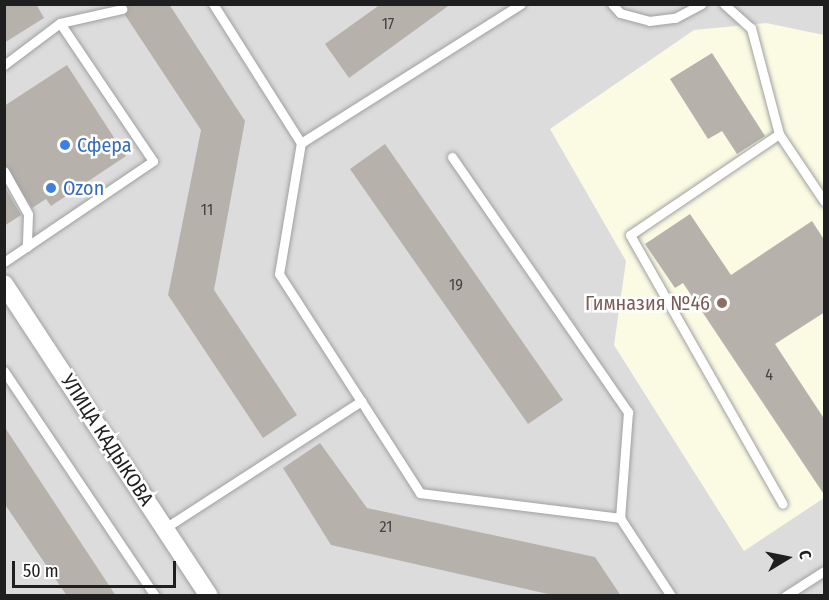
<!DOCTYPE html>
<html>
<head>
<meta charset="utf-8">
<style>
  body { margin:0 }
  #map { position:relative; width:829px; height:600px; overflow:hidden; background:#eeebe6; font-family:"Fira Sans Condensed",sans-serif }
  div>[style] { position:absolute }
  .residential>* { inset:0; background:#dddcdc }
  .education>* { inset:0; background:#fbfbe3 }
  .building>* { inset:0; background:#b7b1ac }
  .roads { filter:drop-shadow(0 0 2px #a0a0a0) drop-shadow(0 0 2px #a0a0a0) }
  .service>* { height:9px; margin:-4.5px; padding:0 4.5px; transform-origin:4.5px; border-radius:4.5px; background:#fff }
  .minor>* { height:18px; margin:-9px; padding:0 9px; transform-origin:9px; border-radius:9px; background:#fff }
  .dots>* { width:16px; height:16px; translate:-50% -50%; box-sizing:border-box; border:3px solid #fff; border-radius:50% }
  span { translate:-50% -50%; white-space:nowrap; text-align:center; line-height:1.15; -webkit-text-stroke:5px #fff; paint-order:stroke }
  .number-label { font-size:16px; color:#454442 }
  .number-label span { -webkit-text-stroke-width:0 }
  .shop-label { font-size:20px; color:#366cbe }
  .left { translate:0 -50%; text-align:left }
  .education-label { font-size:20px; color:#785e54 }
  .right { translate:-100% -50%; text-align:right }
  .street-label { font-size:20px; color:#1f1f1f }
  .frame { position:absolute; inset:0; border:6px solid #1f1f1f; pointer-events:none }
  .north { position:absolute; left:757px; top:528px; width:60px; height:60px; -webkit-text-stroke:4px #fff; paint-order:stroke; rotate:80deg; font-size:16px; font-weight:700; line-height:24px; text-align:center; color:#1f1f1f }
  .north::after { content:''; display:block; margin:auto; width:21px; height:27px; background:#1f1f1f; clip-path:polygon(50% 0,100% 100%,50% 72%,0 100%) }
  .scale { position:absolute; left:12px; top:561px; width:164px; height:27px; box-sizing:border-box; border:3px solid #1f1f1f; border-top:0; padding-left:8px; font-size:18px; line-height:21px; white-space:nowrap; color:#1f1f1f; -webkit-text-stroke:4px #fff; paint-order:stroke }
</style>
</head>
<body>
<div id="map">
  <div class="residential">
    <div style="clip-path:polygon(5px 5px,824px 5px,824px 595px,5px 595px)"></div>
  </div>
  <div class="education">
    <div style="clip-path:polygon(766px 23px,824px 35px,824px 498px,744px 551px,614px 345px,626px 261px,550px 129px,694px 30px)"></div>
  </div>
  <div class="building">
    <div style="clip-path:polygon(4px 4px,36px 4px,44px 18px,4px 43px)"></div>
    <div style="clip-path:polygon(127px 4px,169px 4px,245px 121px,214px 290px,297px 415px,263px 438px,168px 295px,201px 130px,125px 15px)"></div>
    <div style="clip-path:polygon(381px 4px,451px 4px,349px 78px,325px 44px)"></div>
    <div style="clip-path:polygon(712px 53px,765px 136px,737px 154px,722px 131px,708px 139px,670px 79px)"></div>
    <div style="clip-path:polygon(67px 65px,126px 156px,51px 206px,46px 199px,32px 208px,4px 164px,4px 106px)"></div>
    <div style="clip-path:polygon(385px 144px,563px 400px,528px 424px,350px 169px)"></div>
    <div style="clip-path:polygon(4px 186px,21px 215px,4px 226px)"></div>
    <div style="clip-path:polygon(690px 214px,731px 275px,812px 221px,825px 241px,825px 312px,775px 344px,825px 420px,825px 496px,683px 283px,675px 288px,645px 244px)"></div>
    <div style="clip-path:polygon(4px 426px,116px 596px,67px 596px,4px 503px)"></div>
    <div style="clip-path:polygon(320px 443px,367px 508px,595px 557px,621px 596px,557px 596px,331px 545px,283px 468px)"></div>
  </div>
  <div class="roads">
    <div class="service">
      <div style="left:612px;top:4px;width:12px;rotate:48deg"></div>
      <div style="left:620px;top:13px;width:30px;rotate:15deg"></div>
      <div style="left:649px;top:21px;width:26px;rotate:-7deg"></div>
      <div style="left:675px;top:18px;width:30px;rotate:-28deg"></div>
      <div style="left:724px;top:4px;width:36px;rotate:42deg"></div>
      <div style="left:751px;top:28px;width:110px;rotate:75.2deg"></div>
      <div style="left:779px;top:134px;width:180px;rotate:145.9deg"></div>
      <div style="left:630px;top:235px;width:309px;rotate:60.4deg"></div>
      <div style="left:4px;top:65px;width:70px;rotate:-36.9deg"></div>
      <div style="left:60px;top:23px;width:64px;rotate:-12.7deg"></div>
      <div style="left:779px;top:134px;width:81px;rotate:56.1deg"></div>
      <div style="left:301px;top:143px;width:260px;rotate:-32.3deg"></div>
      <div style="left:452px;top:157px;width:310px;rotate:55.4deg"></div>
      <div style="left:628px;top:412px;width:106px;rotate:94.3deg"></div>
      <div style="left:4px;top:171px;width:49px;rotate:60.8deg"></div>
      <div style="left:28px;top:214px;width:33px;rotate:92deg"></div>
      <div style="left:4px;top:262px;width:180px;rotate:-34.1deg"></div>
      <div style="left:153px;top:161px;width:166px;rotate:-124deg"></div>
      <div style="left:4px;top:371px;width:271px;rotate:56.1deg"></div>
      <div style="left:361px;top:401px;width:109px;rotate:57.3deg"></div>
      <div style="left:420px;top:493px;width:202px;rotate:7.1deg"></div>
      <div style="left:620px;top:518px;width:93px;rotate:56.8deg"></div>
      <div style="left:165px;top:528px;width:234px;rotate:-32.9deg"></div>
      <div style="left:361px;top:401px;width:151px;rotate:-122.8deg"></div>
      <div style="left:279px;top:274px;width:133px;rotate:-80.5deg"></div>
      <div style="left:301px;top:143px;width:165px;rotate:-122.3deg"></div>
      <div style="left:785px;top:596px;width:46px;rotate:-32.7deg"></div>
    </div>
    <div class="minor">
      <div style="left:4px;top:284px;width:373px;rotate:56.7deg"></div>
    </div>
  </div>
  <div class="dots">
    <div style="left:65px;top:145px;background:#3f7fe0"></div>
    <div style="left:51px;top:188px;background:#3f7fe0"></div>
    <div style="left:722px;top:303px;background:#8d6e63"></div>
  </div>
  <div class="number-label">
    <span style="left:388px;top:24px">17</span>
    <span style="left:207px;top:210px">11</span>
    <span style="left:456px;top:285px">19</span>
    <span style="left:769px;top:375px">4</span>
    <span style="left:386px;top:527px">21</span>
  </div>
  <div class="shop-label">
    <span class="left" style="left:77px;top:145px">Сфера</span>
    <span class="left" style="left:63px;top:188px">Ozon</span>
  </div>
  <div class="education-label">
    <span class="right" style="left:710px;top:303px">Гимназия №46</span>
  </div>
  <div class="street-label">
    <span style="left:107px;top:440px;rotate:57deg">УЛИЦА КАДЫКОВА</span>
  </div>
  <div class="frame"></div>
  <div class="north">С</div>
  <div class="scale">50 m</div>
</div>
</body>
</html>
